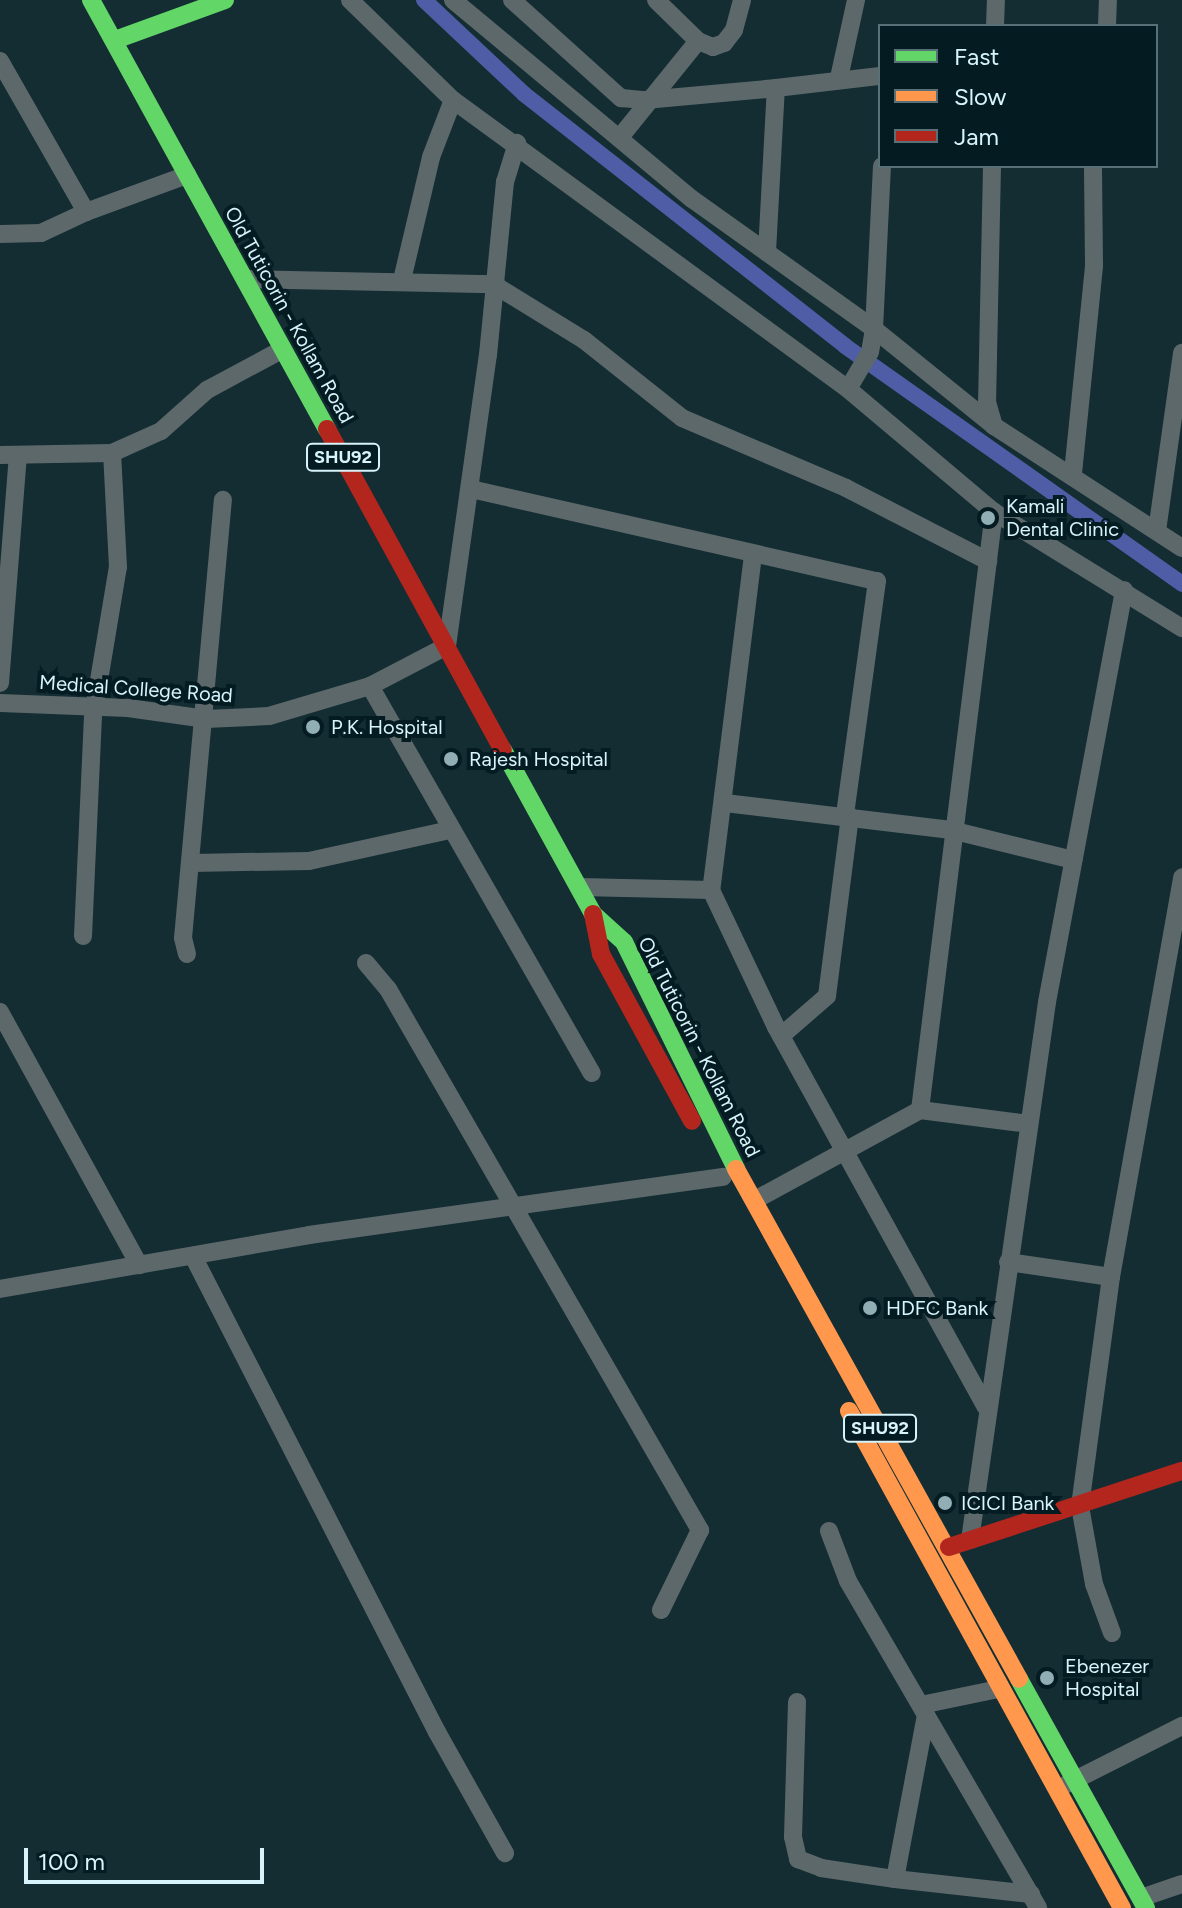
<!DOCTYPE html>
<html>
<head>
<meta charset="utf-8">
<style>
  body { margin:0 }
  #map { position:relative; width:1182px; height:1908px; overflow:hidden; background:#132d32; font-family:Figtree,sans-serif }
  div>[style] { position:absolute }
  .canal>* { height:16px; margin:-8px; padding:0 8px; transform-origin:8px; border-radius:8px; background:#4f5da6 }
  .street>* { height:18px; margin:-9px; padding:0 9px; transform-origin:9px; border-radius:9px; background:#5d686b }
  .fast>* { height:18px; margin:-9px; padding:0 9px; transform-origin:9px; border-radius:9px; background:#63d668 }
  .slow>* { height:18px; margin:-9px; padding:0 9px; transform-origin:9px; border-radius:9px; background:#ff974d }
  .jam>* { height:18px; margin:-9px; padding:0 9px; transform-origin:9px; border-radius:9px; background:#b3261e }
  .dots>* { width:22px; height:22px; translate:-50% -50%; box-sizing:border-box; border:4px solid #041b21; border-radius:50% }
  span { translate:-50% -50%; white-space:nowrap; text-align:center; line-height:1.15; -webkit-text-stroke:8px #041b21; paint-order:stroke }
  .shield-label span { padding:2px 6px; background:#041b21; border:2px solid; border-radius:6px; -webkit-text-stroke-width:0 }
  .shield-label { font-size:18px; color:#d7f3fb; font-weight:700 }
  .street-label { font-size:20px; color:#d7f3fb }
  .poi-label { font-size:20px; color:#d7f3fb }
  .left { translate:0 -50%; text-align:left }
  .legend { position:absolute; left:878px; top:24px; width:280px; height:144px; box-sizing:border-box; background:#041b21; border:2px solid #587178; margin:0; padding:10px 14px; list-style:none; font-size:24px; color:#d7f3fb }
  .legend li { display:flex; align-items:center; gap:16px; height:40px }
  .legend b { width:40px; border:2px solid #587178 }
  .scale { position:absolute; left:24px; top:1848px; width:240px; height:36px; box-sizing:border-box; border:4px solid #d7f3fb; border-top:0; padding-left:10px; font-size:24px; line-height:28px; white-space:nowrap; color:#d7f3fb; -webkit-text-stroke:6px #041b21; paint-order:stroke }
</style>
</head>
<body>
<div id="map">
  <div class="canal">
    <div style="left:424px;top:0;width:137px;rotate:43.2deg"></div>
    <div style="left:524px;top:94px;width:408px;rotate:38.1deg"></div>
    <div style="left:845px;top:346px;width:413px;rotate:35.2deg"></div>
  </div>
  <div class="street">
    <div style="left:350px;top:0;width:144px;rotate:44.2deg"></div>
    <div style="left:453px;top:100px;width:489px;rotate:36.2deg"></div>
    <div style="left:848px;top:389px;width:191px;rotate:40.1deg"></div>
    <div style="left:994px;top:512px;width:221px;rotate:31.7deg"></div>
    <div style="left:453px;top:0;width:311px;rotate:39.8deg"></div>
    <div style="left:692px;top:199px;width:224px;rotate:35.5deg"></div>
    <div style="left:874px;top:329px;width:154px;rotate:38.9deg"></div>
    <div style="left:994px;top:426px;width:224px;rotate:33deg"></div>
    <div style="left:512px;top:0;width:147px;rotate:42deg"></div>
    <div style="left:621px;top:98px;width:24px;rotate:5deg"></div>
    <div style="left:645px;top:100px;width:132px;rotate:-5.2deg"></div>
    <div style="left:656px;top:0;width:59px;rotate:44.3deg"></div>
    <div style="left:698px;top:41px;width:16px;rotate:22deg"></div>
    <div style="left:713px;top:47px;width:12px;rotate:-20deg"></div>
    <div style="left:724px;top:43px;width:16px;rotate:-52deg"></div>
    <div style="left:734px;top:30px;width:31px;rotate:-75deg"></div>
    <div style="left:995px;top:26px;width:26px;rotate:-88deg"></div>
    <div style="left:1107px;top:26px;width:26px;rotate:-88deg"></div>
    <div style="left:0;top:61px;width:174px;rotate:60.3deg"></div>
    <div style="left:86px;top:212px;width:108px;rotate:-20.1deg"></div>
    <div style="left:839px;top:78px;width:80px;rotate:-77.7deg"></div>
    <div style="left:621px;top:136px;width:122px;rotate:-51deg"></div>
    <div style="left:992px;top:166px;width:236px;rotate:91.2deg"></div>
    <div style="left:987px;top:402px;width:25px;rotate:74deg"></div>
    <div style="left:0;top:234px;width:41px;rotate:-1.4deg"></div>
    <div style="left:41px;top:233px;width:50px;rotate:-25deg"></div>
    <div style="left:767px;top:252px;width:164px;rotate:-86.9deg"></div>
    <div style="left:776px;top:88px;width:105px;rotate:-6.6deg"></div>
    <div style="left:245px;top:279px;width:248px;rotate:1.2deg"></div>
    <div style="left:493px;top:284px;width:107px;rotate:31.6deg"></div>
    <div style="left:584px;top:340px;width:125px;rotate:38.5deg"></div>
    <div style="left:682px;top:418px;width:178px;rotate:23.1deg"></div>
    <div style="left:846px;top:488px;width:160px;rotate:27.2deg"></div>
    <div style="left:402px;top:280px;width:126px;rotate:-76.7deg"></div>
    <div style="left:431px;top:157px;width:61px;rotate:-68.9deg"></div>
    <div style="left:848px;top:389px;width:43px;rotate:-59.3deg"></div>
    <div style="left:870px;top:352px;width:23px;rotate:-80deg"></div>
    <div style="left:874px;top:329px;width:163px;rotate:-87.2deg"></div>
    <div style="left:0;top:455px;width:112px;rotate:-1deg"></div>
    <div style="left:112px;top:453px;width:54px;rotate:-24.2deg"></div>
    <div style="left:161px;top:431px;width:62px;rotate:-41.7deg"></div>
    <div style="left:207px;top:390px;width:86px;rotate:-28.3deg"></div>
    <div style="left:1073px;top:473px;width:209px;rotate:-84.2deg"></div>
    <div style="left:1094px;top:265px;width:99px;rotate:-90.6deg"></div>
    <div style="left:471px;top:489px;width:416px;rotate:12.8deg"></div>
    <div style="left:877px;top:581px;width:236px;rotate:97.8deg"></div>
    <div style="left:1157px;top:531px;width:180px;rotate:-82deg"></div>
    <div style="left:753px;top:555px;width:338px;rotate:97.1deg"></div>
    <div style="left:711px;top:890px;width:152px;rotate:64.6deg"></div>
    <div style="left:776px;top:1027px;width:434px;rotate:61.1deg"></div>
    <div style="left:0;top:683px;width:228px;rotate:-85.5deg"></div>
    <div style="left:370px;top:686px;width:446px;rotate:60.2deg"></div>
    <div style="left:0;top:703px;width:128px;rotate:2.2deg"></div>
    <div style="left:128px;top:708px;width:79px;rotate:8deg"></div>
    <div style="left:206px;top:719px;width:63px;rotate:-2.7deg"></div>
    <div style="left:269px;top:716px;width:105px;rotate:-16.5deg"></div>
    <div style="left:370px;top:686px;width:87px;rotate:-27.5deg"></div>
    <div style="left:447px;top:646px;width:294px;rotate:-82deg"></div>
    <div style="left:488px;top:355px;width:174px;rotate:-84.4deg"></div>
    <div style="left:505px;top:182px;width:41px;rotate:-72.9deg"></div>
    <div style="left:725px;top:803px;width:228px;rotate:6.8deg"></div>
    <div style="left:951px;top:830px;width:126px;rotate:13.8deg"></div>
    <div style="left:191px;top:863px;width:118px;rotate:-1deg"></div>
    <div style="left:309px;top:861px;width:144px;rotate:-12.4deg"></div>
    <div style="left:580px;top:887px;width:131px;rotate:1.3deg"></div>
    <div style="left:83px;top:936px;width:220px;rotate:-87.4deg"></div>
    <div style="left:93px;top:716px;width:151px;rotate:-80.5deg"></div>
    <div style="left:118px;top:567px;width:114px;rotate:-93deg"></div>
    <div style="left:187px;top:954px;width:16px;rotate:-104deg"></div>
    <div style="left:183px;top:938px;width:440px;rotate:-84.8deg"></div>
    <div style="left:366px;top:963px;width:34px;rotate:50deg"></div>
    <div style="left:388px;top:989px;width:625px;rotate:60.03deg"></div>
    <div style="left:700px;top:1530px;width:89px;rotate:116deg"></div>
    <div style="left:0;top:1012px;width:289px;rotate:61.2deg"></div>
    <div style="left:781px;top:1036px;width:61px;rotate:-41deg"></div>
    <div style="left:827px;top:996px;width:181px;rotate:-82.7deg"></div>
    <div style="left:920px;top:1110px;width:603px;rotate:-82.95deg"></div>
    <div style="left:755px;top:1200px;width:188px;rotate:-28.6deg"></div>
    <div style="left:920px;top:1110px;width:110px;rotate:7.3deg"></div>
    <div style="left:193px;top:1256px;width:535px;rotate:62.86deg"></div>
    <div style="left:437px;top:1732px;width:139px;rotate:60.7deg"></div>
    <div style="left:1008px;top:1262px;width:104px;rotate:8.3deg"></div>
    <div style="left:0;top:1289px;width:314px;rotate:-9.9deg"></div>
    <div style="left:309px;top:1235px;width:418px;rotate:-8deg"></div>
    <div style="left:829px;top:1531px;width:53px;rotate:69.2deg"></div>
    <div style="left:848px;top:1581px;width:378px;rotate:59.8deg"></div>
    <div style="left:970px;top:1540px;width:543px;rotate:-81.85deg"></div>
    <div style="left:1047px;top:1002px;width:419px;rotate:-79.4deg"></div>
    <div style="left:1112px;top:1633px;width:52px;rotate:-110.2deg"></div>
    <div style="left:1094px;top:1584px;width:79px;rotate:-100.2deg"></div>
    <div style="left:1080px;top:1506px;width:231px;rotate:-82.3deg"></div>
    <div style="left:1111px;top:1277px;width:406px;rotate:-79.9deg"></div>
    <div style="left:797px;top:1702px;width:135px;rotate:91.7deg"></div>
    <div style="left:793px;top:1837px;width:23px;rotate:77deg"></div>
    <div style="left:798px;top:1859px;width:25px;rotate:21deg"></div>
    <div style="left:821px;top:1868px;width:75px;rotate:8.5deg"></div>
    <div style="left:895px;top:1879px;width:167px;rotate:-79.3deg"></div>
    <div style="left:921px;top:1705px;width:79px;rotate:-11.7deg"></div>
    <div style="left:1067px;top:1784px;width:129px;rotate:-26.8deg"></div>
    <div style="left:895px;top:1879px;width:137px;rotate:6.3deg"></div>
    <div style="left:1141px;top:1898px;width:43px;rotate:-18.9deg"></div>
  </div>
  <div class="fast">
    <div style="left:91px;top:0;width:490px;rotate:61.2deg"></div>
    <div style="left:115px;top:40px;width:117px;rotate:-20deg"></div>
    <div style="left:503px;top:750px;width:187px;rotate:61.2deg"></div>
    <div style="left:593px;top:914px;width:42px;rotate:42.1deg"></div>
    <div style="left:624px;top:942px;width:253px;rotate:63.7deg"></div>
    <div style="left:1019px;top:1679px;width:262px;rotate:61deg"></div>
  </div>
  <div class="slow">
    <div style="left:736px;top:1169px;width:583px;rotate:60.97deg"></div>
    <div style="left:849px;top:1411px;width:567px;rotate:61.22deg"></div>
  </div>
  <div class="jam">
    <div style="left:327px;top:429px;width:366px;rotate:61.3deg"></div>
    <div style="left:593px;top:914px;width:41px;rotate:78.7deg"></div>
    <div style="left:601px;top:954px;width:190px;rotate:61.4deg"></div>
    <div style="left:949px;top:1547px;width:245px;rotate:-18.1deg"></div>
  </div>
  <div class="dots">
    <div style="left:988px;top:518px;background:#92aeb5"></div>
    <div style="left:313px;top:727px;background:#92aeb5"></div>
    <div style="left:451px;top:759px;background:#92aeb5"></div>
    <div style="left:870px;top:1308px;background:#92aeb5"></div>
    <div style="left:945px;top:1503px;background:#92aeb5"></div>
    <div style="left:1047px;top:1678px;background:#92aeb5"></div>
  </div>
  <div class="shield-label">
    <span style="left:343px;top:457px">SHU92</span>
    <span style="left:880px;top:1428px">SHU92</span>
  </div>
  <div class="street-label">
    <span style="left:289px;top:315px;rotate:61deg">Old Tuticorin - Kollam Road</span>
    <span style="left:136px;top:689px;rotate:4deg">Medical College Road</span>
    <span style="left:699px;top:1047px;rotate:63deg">Old Tuticorin - Kollam Road</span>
  </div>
  <div class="poi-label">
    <span class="left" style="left:1006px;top:518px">Kamali<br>Dental Clinic</span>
    <span class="left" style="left:331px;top:727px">P.K. Hospital</span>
    <span class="left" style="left:469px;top:759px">Rajesh Hospital</span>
    <span class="left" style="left:886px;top:1308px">HDFC Bank</span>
    <span class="left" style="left:961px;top:1503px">ICICI Bank</span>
    <span class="left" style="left:1065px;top:1678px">Ebenezer<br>Hospital</span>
  </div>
  <ul class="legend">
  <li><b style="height:10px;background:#63d668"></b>Fast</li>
  <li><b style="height:10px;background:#ff974d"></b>Slow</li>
  <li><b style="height:10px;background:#b3261e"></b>Jam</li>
  </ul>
  <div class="scale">100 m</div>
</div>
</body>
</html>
